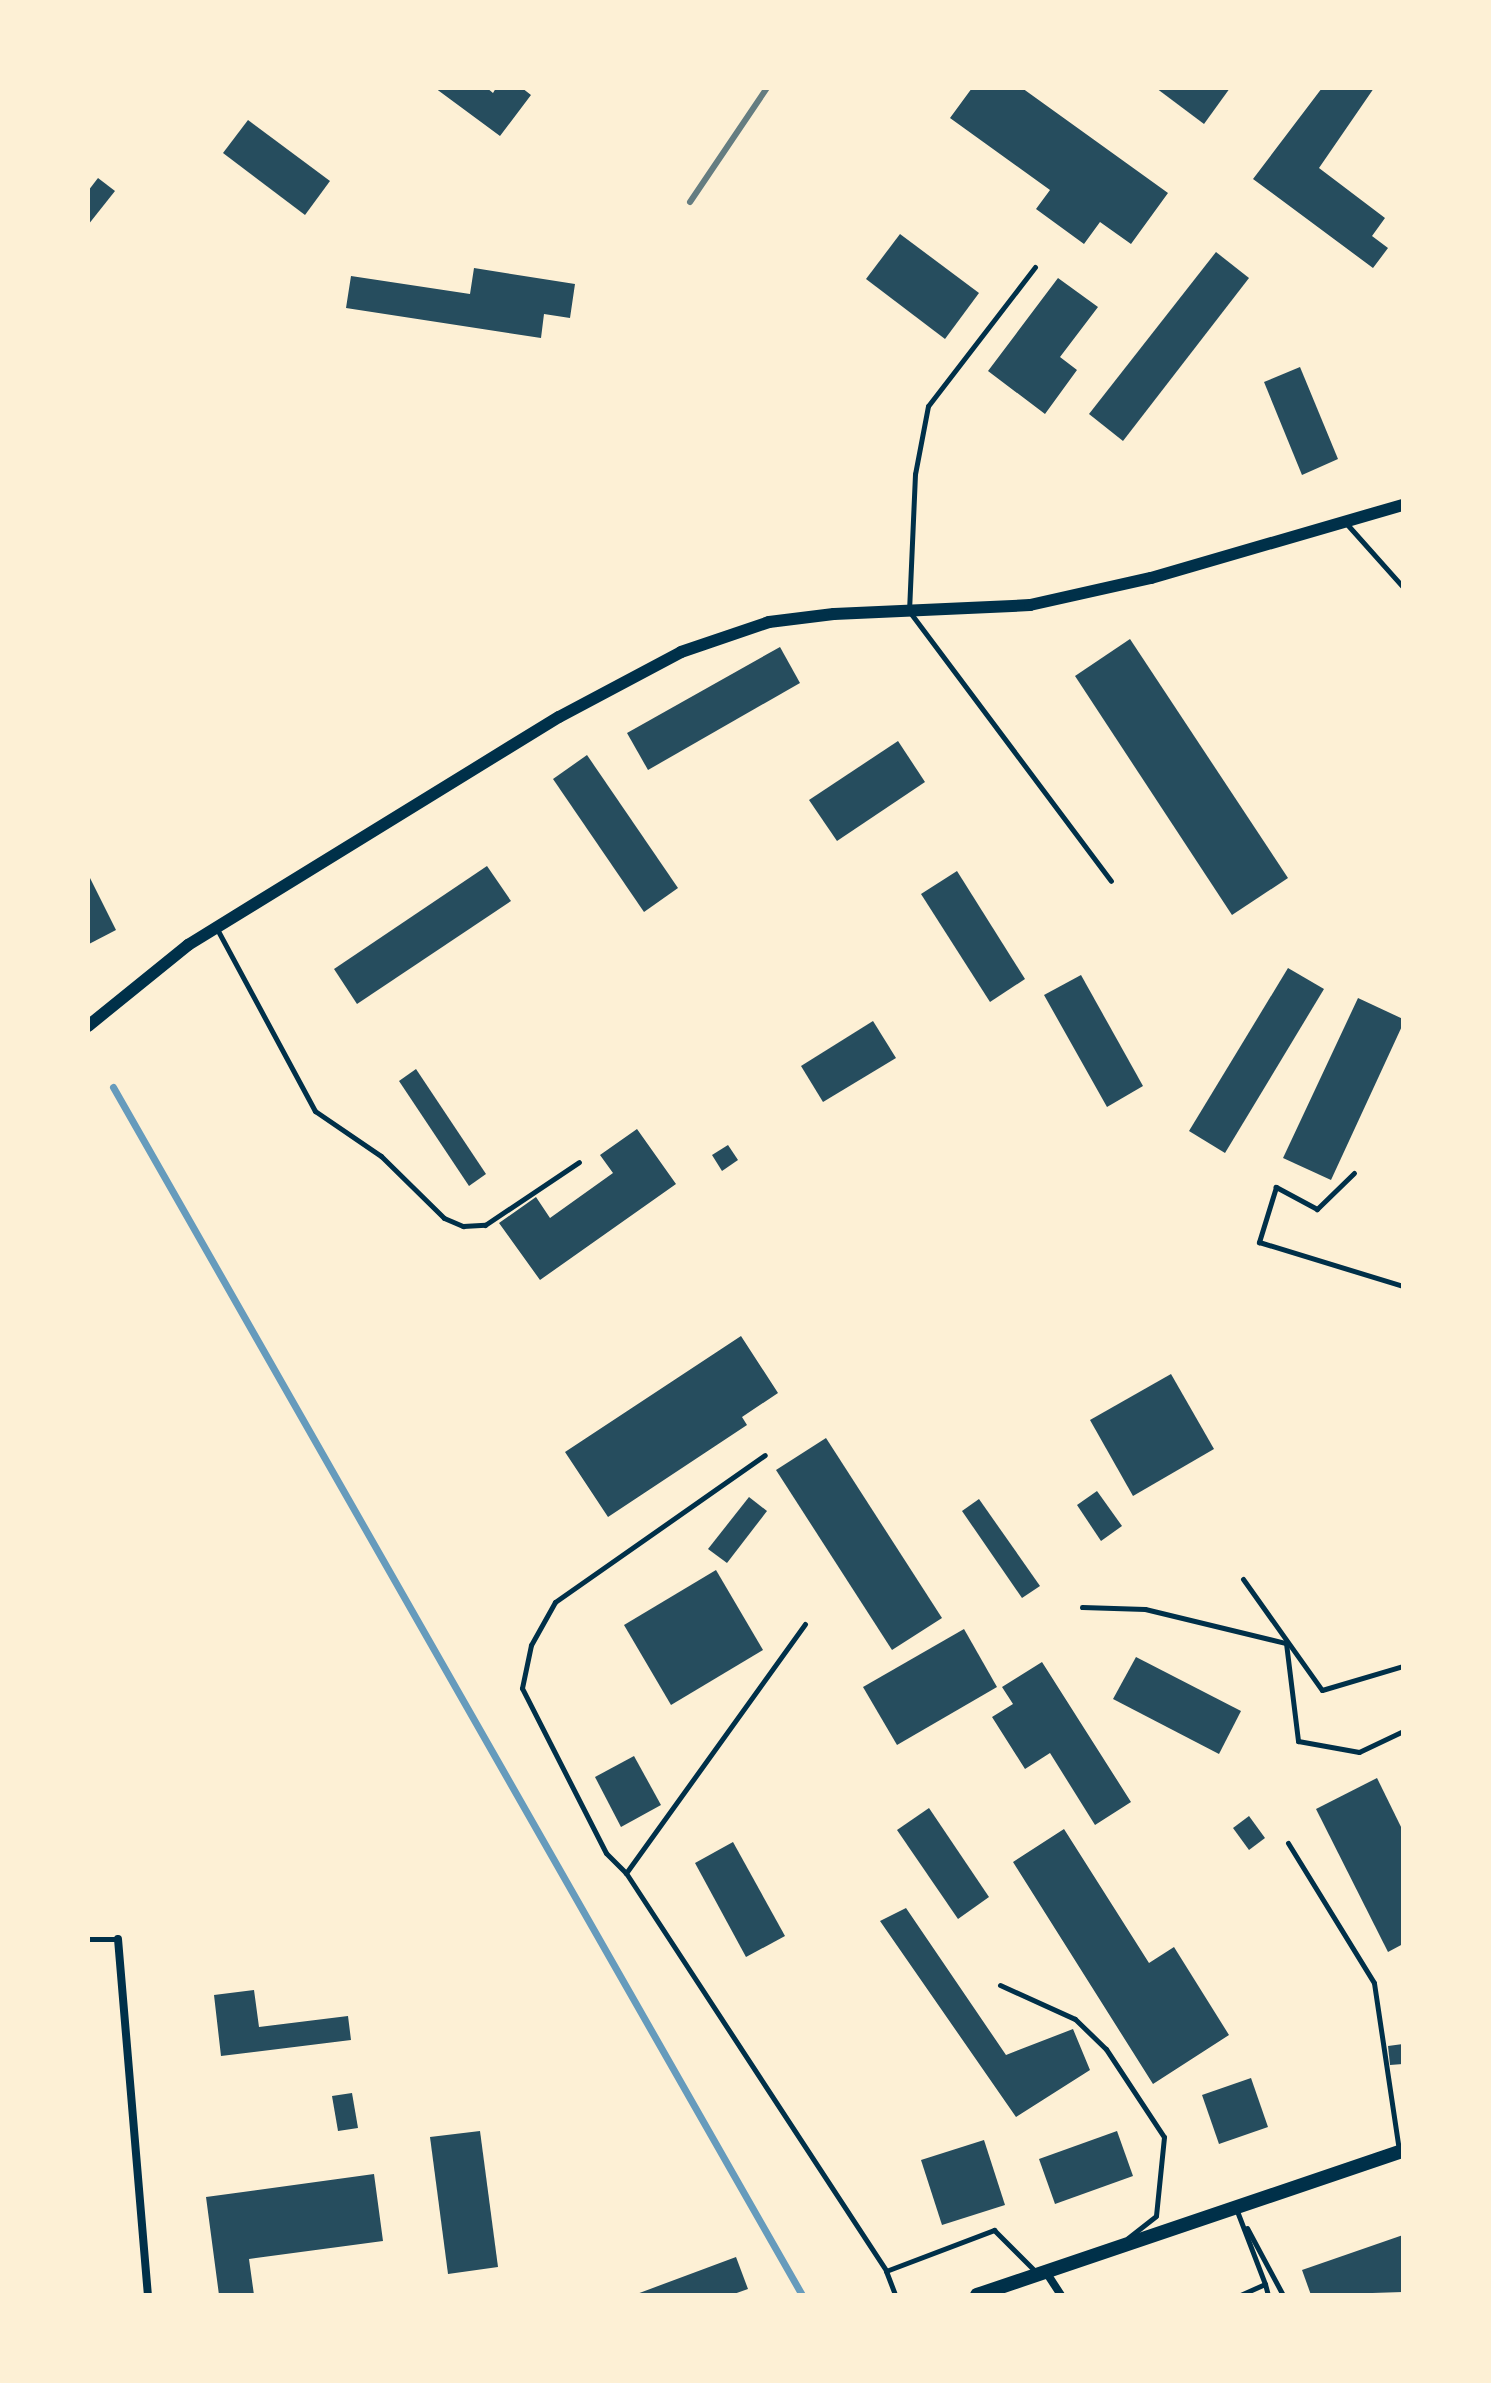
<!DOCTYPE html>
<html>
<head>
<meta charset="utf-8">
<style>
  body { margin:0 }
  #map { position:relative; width:1491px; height:2383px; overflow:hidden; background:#fdf0d5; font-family:Lato,sans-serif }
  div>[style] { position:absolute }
  .stream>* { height:7px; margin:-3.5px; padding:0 3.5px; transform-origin:3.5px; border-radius:3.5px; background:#669bbc }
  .building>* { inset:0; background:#264d5e }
  .service>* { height:5px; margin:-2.5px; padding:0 2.5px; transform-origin:2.5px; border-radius:2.5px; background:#003049 }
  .minor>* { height:8px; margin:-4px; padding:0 4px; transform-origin:4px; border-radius:4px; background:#003049 }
  .tertiary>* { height:12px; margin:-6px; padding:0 6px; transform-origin:6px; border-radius:6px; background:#003049 }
  .secondary>* { height:14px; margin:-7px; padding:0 7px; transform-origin:7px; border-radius:7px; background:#003049 }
  .rail>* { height:6px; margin:-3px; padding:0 3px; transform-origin:3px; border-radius:3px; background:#657d81 }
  span { translate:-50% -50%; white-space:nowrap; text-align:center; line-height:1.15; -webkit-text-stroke:7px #fdf0d5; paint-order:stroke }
  .frame { position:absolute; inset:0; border:90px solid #fdf0d5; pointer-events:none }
</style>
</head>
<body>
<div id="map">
  <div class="stream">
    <div style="left:113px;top:1087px;width:1391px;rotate:60.3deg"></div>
  </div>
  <div class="building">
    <div style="clip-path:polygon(435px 88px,487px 88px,493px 93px,496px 88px,522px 88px,531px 95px,500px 136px)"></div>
    <div style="clip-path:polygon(972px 88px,1022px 88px,1168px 193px,1131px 244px,1100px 222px,1084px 244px,1036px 209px,1050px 190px,950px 118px)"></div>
    <div style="clip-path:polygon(1156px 88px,1230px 88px,1204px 124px)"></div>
    <div style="clip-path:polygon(1322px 88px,1374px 88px,1319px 168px,1385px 218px,1372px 236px,1388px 248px,1373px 268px,1253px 179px)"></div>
    <div style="clip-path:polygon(248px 120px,330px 181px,305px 215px,223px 153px)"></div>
    <div style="clip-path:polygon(98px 178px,115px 191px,88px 225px,88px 191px)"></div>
    <div style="clip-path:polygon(900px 234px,979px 293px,945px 339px,866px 279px)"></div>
    <div style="clip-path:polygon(1216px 252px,1249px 278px,1123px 441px,1089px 414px)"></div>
    <div style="clip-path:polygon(474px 268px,575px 284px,570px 318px,544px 314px,541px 338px,346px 308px,351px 276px,470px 294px)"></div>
    <div style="clip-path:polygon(1058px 278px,1098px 307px,1060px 357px,1077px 370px,1045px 414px,988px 371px)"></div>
    <div style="clip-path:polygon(1300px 367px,1338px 459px,1302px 475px,1264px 382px)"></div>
    <div style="clip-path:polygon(1130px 639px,1288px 878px,1232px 915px,1075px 676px)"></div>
    <div style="clip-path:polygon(780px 647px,800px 683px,648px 770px,627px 733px)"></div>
    <div style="clip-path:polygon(898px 741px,925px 782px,837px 841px,809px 800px)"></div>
    <div style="clip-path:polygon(587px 755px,678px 888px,644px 912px,553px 779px)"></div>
    <div style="clip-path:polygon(487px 866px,511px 901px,357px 1004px,334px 969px)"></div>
    <div style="clip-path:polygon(957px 871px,1025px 979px,990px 1002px,921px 894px)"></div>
    <div style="clip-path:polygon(88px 874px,116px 930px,89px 944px,88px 941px)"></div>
    <div style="clip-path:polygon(1288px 968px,1324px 989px,1225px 1153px,1189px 1131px)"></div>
    <div style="clip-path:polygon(1081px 975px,1143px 1086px,1107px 1107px,1044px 995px)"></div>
    <div style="clip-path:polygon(1358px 998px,1403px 1019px,1403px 1024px,1331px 1180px,1283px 1158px)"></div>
    <div style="clip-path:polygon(873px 1021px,896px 1058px,823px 1102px,801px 1066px)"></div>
    <div style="clip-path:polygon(416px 1069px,486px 1174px,469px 1186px,399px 1081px)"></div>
    <div style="clip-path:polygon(637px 1129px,676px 1184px,540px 1280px,499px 1223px,536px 1197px,550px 1218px,613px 1173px,600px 1155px)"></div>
    <div style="clip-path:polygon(728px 1145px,738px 1160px,722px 1171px,712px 1155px)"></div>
    <div style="clip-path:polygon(741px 1336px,778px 1393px,742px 1417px,747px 1425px,608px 1517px,565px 1452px)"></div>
    <div style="clip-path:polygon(1171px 1374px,1214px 1449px,1133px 1496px,1090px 1420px)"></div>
    <div style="clip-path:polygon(826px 1438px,942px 1618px,892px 1650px,776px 1470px)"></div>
    <div style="clip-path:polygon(1097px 1491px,1122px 1526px,1101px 1541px,1077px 1505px)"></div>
    <div style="clip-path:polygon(749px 1497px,767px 1511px,727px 1563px,708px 1549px)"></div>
    <div style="clip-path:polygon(979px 1499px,1040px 1586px,1022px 1598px,962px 1511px)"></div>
    <div style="clip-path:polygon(716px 1570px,763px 1650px,671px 1705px,624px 1625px)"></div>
    <div style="clip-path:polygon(964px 1629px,997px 1687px,897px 1745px,863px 1687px)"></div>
    <div style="clip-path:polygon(1136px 1657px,1241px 1711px,1219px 1754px,1113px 1699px)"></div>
    <div style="clip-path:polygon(1042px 1662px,1131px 1802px,1095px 1825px,1050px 1753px,1025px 1769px,992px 1717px,1013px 1704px,1002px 1687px)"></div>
    <div style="clip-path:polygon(634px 1756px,661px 1805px,621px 1827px,595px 1777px)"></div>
    <div style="clip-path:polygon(1377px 1778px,1403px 1831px,1403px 1944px,1388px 1952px,1316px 1809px)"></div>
    <div style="clip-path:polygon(929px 1808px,989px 1897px,958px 1919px,897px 1830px)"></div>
    <div style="clip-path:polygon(1249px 1816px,1265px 1838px,1249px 1850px,1233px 1828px)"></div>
    <div style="clip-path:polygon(1064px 1829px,1149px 1963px,1174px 1947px,1229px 2035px,1153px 2084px,1013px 1862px)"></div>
    <div style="clip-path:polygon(733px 1842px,785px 1936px,746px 1957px,695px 1863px)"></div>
    <div style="clip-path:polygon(906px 1908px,1006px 2055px,1073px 2029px,1090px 2070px,1016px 2117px,880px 1921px)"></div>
    <div style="clip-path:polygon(254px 1990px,259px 2027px,348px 2016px,351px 2040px,221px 2056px,214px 1995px)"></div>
    <div style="clip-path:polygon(1403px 2044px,1403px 2064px,1390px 2065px,1388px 2046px)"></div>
    <div style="clip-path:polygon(1251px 2078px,1268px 2127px,1219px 2144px,1202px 2095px)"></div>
    <div style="clip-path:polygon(352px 2093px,358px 2128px,338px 2131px,332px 2096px)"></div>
    <div style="clip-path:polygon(480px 2131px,498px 2267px,448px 2274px,430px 2137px)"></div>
    <div style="clip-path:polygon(1117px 2131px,1133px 2176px,1055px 2204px,1039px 2159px)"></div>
    <div style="clip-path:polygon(984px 2140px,1005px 2205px,942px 2225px,921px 2160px)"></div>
    <div style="clip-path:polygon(374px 2174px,383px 2241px,249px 2259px,254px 2295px,219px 2295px,206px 2197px)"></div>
    <div style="clip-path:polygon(1403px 2235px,1403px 2292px,1311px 2295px,1302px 2270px)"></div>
    <div style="clip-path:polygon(736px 2257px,748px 2289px,731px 2295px,634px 2295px)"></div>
  </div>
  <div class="service">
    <div style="left:1035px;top:267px;width:175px;rotate:127.6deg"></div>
    <div style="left:928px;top:406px;width:69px;rotate:100.8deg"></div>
    <div style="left:915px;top:474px;width:137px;rotate:92.5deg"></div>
    <div style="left:909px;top:611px;width:337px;rotate:53.2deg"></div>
    <div style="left:1345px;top:522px;width:87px;rotate:48.3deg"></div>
    <div style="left:217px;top:929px;width:207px;rotate:61.7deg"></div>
    <div style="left:315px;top:1111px;width:80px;rotate:34.3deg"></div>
    <div style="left:381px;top:1156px;width:88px;rotate:44.5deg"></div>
    <div style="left:444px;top:1218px;width:21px;rotate:23deg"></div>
    <div style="left:463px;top:1226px;width:22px;rotate:-3deg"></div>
    <div style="left:485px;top:1225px;width:113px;rotate:-33.8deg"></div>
    <div style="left:1354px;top:1173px;width:52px;rotate:135.8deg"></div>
    <div style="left:1317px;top:1209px;width:47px;rotate:-151.8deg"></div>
    <div style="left:1276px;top:1187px;width:58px;rotate:107.2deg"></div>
    <div style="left:1259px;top:1242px;width:151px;rotate:17deg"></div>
    <div style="left:1243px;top:1579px;width:136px;rotate:54.6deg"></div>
    <div style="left:1322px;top:1690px;width:84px;rotate:-16.5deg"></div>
    <div style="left:1082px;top:1607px;width:63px;rotate:1.8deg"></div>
    <div style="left:1145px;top:1609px;width:145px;rotate:13.6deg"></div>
    <div style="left:1286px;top:1643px;width:99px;rotate:83deg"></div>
    <div style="left:1298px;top:1741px;width:62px;rotate:10.2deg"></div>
    <div style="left:1359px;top:1752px;width:49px;rotate:-25.5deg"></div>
    <div style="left:805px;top:1624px;width:307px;rotate:125.7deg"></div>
    <div style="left:626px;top:1873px;width:475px;rotate:56.8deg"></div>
    <div style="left:886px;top:2271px;width:26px;rotate:69deg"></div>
    <div style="left:1288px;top:1843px;width:164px;rotate:58.4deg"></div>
    <div style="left:1374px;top:1983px;width:170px;rotate:81.5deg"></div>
    <div style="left:626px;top:1873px;width:28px;rotate:-135deg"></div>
    <div style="left:606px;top:1853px;width:185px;rotate:-117deg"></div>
    <div style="left:522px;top:1688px;width:44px;rotate:-78.2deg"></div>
    <div style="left:531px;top:1645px;width:49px;rotate:-60.8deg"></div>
    <div style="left:555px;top:1602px;width:256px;rotate:-35deg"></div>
    <div style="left:88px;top:1939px;width:29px"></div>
    <div style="left:1000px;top:1985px;width:82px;rotate:24.4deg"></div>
    <div style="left:1075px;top:2019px;width:43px;rotate:44.1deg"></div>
    <div style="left:1106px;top:2049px;width:105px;rotate:56.6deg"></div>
    <div style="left:1164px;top:2137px;width:79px;rotate:95.8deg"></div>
    <div style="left:1156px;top:2216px;width:36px;rotate:142deg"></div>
    <div style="left:1237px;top:2211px;width:78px;rotate:69deg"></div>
    <div style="left:1265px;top:2284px;width:27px;rotate:156deg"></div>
    <div style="left:1247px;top:2228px;width:76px;rotate:61.8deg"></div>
    <div style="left:886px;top:2271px;width:116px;rotate:-20.8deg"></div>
    <div style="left:994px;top:2230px;width:58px;rotate:45deg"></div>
    <div style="left:1265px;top:2284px;width:11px;rotate:75deg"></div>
  </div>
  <div class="minor">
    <div style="left:118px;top:1939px;width:357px;rotate:85.2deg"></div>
    <div style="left:1046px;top:2272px;width:27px;rotate:57deg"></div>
  </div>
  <div class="tertiary">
    <div style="left:88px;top:1026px;width:129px;rotate:-39deg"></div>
    <div style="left:188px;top:945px;width:435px;rotate:-31.6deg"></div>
    <div style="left:559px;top:717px;width:138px;rotate:-28deg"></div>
    <div style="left:681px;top:652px;width:93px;rotate:-18.8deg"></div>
    <div style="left:769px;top:622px;width:65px;rotate:-7deg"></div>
    <div style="left:834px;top:614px;width:196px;rotate:-2.6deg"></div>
    <div style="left:1030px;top:605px;width:124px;rotate:-12.6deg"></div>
    <div style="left:1151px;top:578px;width:262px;rotate:-16.2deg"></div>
  </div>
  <div class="secondary">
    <div style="left:977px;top:2295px;width:450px;rotate:-18.7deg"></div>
  </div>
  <div class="rail">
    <div style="left:690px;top:202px;width:138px;rotate:-56deg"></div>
  </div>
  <div class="frame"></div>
</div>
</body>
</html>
